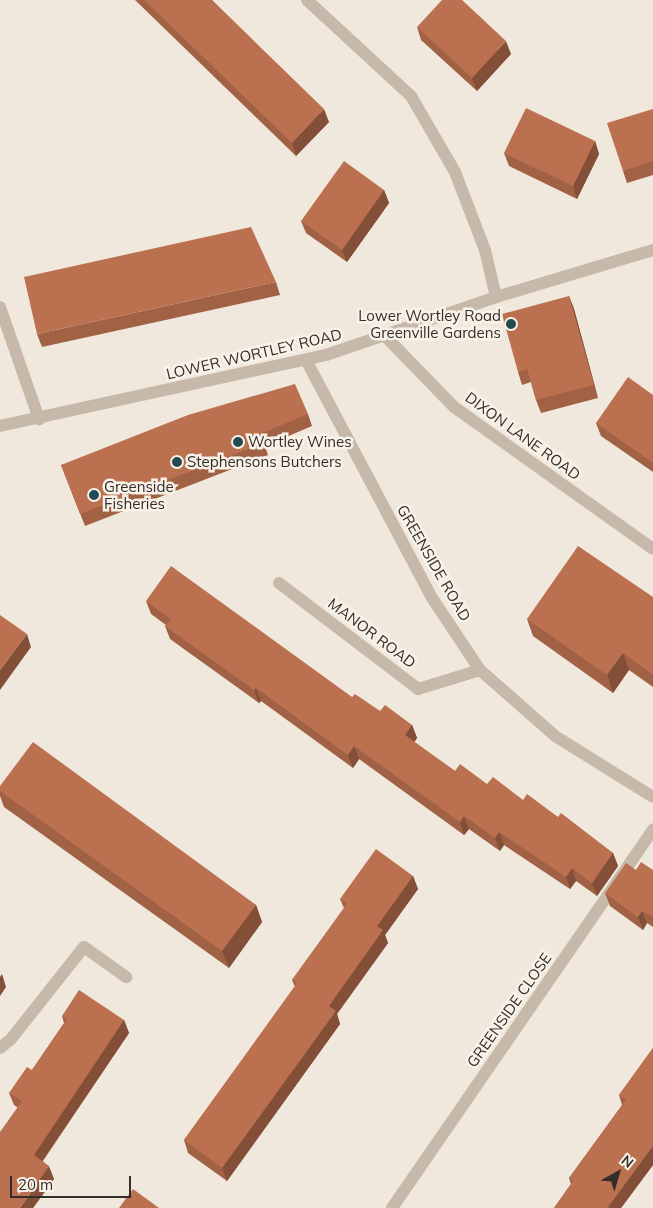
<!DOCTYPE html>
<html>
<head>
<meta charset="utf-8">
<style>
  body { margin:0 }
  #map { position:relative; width:653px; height:1208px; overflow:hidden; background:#f0e8dd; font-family:Mulish,sans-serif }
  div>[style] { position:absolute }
  .minor>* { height:12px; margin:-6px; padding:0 6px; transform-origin:6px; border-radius:6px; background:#c7b9aa }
  .wall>* { inset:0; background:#a16145 }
  .shaded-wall>* { inset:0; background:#834f38 }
  .building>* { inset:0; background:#bb7150 }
  .dots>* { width:14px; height:14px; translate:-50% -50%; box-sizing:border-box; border:2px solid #f8f2e8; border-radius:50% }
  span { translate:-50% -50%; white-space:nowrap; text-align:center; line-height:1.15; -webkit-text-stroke:5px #f8f2e8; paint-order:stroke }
  .poi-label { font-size:15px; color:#352d29 }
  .right { translate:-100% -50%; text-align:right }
  .left { translate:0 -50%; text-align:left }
  .street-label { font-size:15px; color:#352d29 }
  .north { position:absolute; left:593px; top:1148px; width:50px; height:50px; -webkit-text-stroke:4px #f8f2e8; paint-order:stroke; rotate:39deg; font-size:14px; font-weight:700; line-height:20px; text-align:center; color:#352d29 }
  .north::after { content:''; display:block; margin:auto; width:18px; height:22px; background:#352d29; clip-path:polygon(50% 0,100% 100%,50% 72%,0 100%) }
  .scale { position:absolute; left:10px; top:1176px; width:121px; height:22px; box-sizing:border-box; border:2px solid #352d29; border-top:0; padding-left:6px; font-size:15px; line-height:18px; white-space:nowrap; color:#352d29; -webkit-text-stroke:4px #f8f2e8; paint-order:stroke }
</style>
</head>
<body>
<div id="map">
  <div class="minor">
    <div style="left:307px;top:0;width:142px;rotate:42.7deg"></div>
    <div style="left:411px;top:96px;width:88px;rotate:59.9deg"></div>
    <div style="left:455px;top:172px;width:84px;rotate:69deg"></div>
    <div style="left:485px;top:250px;width:48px;rotate:76.8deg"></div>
    <div style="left:0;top:307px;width:119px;rotate:70.8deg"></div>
    <div style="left:386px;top:337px;width:98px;rotate:45.8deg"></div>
    <div style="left:454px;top:407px;width:244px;rotate:35.5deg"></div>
    <div style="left:306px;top:360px;width:269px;rotate:62.1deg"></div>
    <div style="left:432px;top:598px;width:87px;rotate:56.3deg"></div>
    <div style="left:480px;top:670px;width:100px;rotate:41.3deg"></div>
    <div style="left:555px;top:736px;width:115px;rotate:31.9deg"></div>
    <div style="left:0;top:426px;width:334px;rotate:-12.3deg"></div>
    <div style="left:326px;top:355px;width:180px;rotate:-18.8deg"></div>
    <div style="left:496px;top:297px;width:164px;rotate:-16.7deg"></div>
    <div style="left:279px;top:583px;width:175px;rotate:37.3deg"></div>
    <div style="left:418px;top:689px;width:65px;rotate:-17deg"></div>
    <div style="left:0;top:1048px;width:14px;rotate:-39deg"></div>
    <div style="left:11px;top:1039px;width:117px;rotate:-51.6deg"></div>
    <div style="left:84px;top:947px;width:52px;rotate:35.5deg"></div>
    <div style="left:392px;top:1208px;width:460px;rotate:-55.4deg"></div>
  </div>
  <div class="wall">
    <div style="clip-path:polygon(135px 0,212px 0,329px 122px,296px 156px)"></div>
    <div style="clip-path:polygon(417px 27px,511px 54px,477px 91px,421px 40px)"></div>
    <div style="clip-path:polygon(653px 109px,653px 175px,627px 183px,623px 171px)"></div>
    <div style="clip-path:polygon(595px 141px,599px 154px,577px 199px,509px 166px,504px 153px)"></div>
    <div style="clip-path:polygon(384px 190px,389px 203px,347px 262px,306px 233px,301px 221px)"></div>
    <div style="clip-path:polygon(276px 282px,280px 295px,42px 347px,37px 334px)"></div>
    <div style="clip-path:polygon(569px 296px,574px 309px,598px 398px,541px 413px,536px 400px,531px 382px,522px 385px,518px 372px)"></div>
    <div style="clip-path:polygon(653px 395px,653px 472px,601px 436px,596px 423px)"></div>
    <div style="clip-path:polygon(308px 414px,312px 426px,265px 446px,268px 455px,85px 526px,61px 465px)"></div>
    <div style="clip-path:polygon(653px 597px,653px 687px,629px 670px,613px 693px,533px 636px,527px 619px)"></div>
    <div style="clip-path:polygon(146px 601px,352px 697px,380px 711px,412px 725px,417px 738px,414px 742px,455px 771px,523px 800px,558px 817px,613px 853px,618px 866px,597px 896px,576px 881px,570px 889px,504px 845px,500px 851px,469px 829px,464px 835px,359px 759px,353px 768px,261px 701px,259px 703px,170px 639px,165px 626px,166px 625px,151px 614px)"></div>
    <div style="clip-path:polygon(0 786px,256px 905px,262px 922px,229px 968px,4px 807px,0 796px)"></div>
    <div style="clip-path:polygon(636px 870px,653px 870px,653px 927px,647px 923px,643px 930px,610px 906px,605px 893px)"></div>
    <div style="clip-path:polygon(413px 876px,418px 889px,385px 935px,388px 943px,337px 1014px,340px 1024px,227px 1181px,188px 1153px,184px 1140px,295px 987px,292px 980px,344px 908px,340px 899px)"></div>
    <div style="clip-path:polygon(62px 1016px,124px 1020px,129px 1033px,43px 1161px,54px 1179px,33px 1208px,17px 1107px,14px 1105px,9px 1093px,32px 1070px,64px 1023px)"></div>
    <div style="clip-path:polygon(653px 1048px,653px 1165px,621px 1208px,554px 1208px,571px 1184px,569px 1178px,622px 1105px,619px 1095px)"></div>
  </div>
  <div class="shaded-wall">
    <div style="clip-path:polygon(506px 41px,511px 54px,477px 91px,472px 78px)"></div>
    <div style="clip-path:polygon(324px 109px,329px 122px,296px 156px,292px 143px)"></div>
    <div style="clip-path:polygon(595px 141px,599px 154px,577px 199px,573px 186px)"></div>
    <div style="clip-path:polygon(384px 190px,389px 203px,347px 262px,342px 250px)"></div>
    <div style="clip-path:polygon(569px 296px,574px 309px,598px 398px,594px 385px)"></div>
    <div style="clip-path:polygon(27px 634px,31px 647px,0 690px,0 670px)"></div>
    <div style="clip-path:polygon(623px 653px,629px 670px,613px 693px,607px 675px)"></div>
    <div style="clip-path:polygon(256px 688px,261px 701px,259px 703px,254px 690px)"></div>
    <div style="clip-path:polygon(412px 725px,417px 738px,410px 748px,405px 735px)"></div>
    <div style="clip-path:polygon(354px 746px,359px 759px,353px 768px,348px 755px)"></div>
    <div style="clip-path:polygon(464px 816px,469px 829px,464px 835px,460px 822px)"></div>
    <div style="clip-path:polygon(499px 832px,504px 845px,500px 851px,495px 838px)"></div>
    <div style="clip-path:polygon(613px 853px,618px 866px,597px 896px,592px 883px)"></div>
    <div style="clip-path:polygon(572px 868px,576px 881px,570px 889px,566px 877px)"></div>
    <div style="clip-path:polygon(413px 876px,418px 889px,385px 935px,388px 943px,337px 1014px,340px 1024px,227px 1181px,222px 1168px,329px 1006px,377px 926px)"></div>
    <div style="clip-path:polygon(256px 905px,262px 922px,229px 968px,222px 951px)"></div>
    <div style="clip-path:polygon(642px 911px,647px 923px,643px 930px,638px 917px)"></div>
    <div style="clip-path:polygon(2px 974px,6px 987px,0 996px,0 977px)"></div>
    <div style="clip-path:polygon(124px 1020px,129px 1033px,38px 1167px,34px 1155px)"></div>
    <div style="clip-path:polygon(653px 1146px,653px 1165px,621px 1208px,609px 1208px,608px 1207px)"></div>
    <div style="clip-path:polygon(49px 1166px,54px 1179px,33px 1208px,20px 1208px)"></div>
  </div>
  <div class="building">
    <div style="clip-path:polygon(144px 0,212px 0,324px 109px,292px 143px)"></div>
    <div style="clip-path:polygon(442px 0,462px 0,506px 41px,472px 78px,417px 27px)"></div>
    <div style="clip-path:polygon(526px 108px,595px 141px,573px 186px,504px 153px)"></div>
    <div style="clip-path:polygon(653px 109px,653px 161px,623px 171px,607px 123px)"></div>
    <div style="clip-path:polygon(344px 161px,384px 190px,342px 250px,301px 221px)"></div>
    <div style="clip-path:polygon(251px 227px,276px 282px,37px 334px,24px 277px)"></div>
    <div style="clip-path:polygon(569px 296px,594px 385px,536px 400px,527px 369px,518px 372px,502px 314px)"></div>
    <div style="clip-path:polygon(628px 377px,653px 395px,653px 463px,596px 423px)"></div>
    <div style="clip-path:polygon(295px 384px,308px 414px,260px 434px,264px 443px,80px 514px,61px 465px,188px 415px)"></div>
    <div style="clip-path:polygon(578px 546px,653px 597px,653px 675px,623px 653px,607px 675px,527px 619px)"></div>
    <div style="clip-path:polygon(171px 566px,352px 697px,355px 694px,380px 711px,385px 705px,412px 725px,405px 735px,455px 771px,460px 764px,487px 784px,493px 777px,523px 800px,527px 794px,558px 817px,561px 813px,613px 853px,592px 883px,572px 868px,566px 877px,499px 832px,495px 838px,464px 816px,460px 822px,354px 746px,348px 755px,256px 688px,254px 690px,165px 626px,171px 619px,146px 601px)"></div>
    <div style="clip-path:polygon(0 615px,27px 634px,0 670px)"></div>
    <div style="clip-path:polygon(33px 742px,256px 905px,222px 951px,0 791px,0 786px)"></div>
    <div style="clip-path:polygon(376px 849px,413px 876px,377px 926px,383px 930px,329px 1006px,336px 1011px,222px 1168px,184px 1140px,297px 983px,292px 980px,347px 904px,340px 899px)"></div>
    <div style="clip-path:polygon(641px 862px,653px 870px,653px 917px,642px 911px,638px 917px,605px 893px,626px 863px,636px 870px)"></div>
    <div style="clip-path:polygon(79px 990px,124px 1020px,34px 1155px,49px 1166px,20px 1208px,0 1208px,0 1132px,22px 1101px,9px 1093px,27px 1067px,32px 1070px,67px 1019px,62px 1016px)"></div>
    <div style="clip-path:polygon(653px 1048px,653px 1146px,608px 1207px,610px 1208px,554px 1208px,573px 1181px,569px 1178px,626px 1100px,619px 1095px)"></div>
    <div style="clip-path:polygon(133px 1189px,159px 1208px,119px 1208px)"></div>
  </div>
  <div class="dots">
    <div style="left:511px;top:324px;background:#224b52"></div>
    <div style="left:238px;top:442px;background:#224b52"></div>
    <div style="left:177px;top:462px;background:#224b52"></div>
    <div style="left:94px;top:495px;background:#224b52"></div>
  </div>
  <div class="poi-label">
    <span class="right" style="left:501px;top:324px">Lower Wortley Road<br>Greenville Gardens</span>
    <span class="left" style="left:248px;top:442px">Wortley Wines</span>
    <span class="left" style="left:187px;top:462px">Stephensons Butchers</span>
    <span class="left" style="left:104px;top:495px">Greenside<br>Fisheries</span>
  </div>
  <div class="street-label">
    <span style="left:254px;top:354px;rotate:-13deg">LOWER WORTLEY ROAD</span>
    <span style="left:523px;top:436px;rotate:36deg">DIXON LANE ROAD</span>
    <span style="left:434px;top:563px;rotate:60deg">GREENSIDE ROAD</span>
    <span style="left:372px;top:633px;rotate:37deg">MANOR ROAD</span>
    <span style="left:509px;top:1010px;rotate:-55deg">GREENSIDE CLOSE</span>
  </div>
  <div class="north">N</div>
  <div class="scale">20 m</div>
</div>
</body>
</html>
